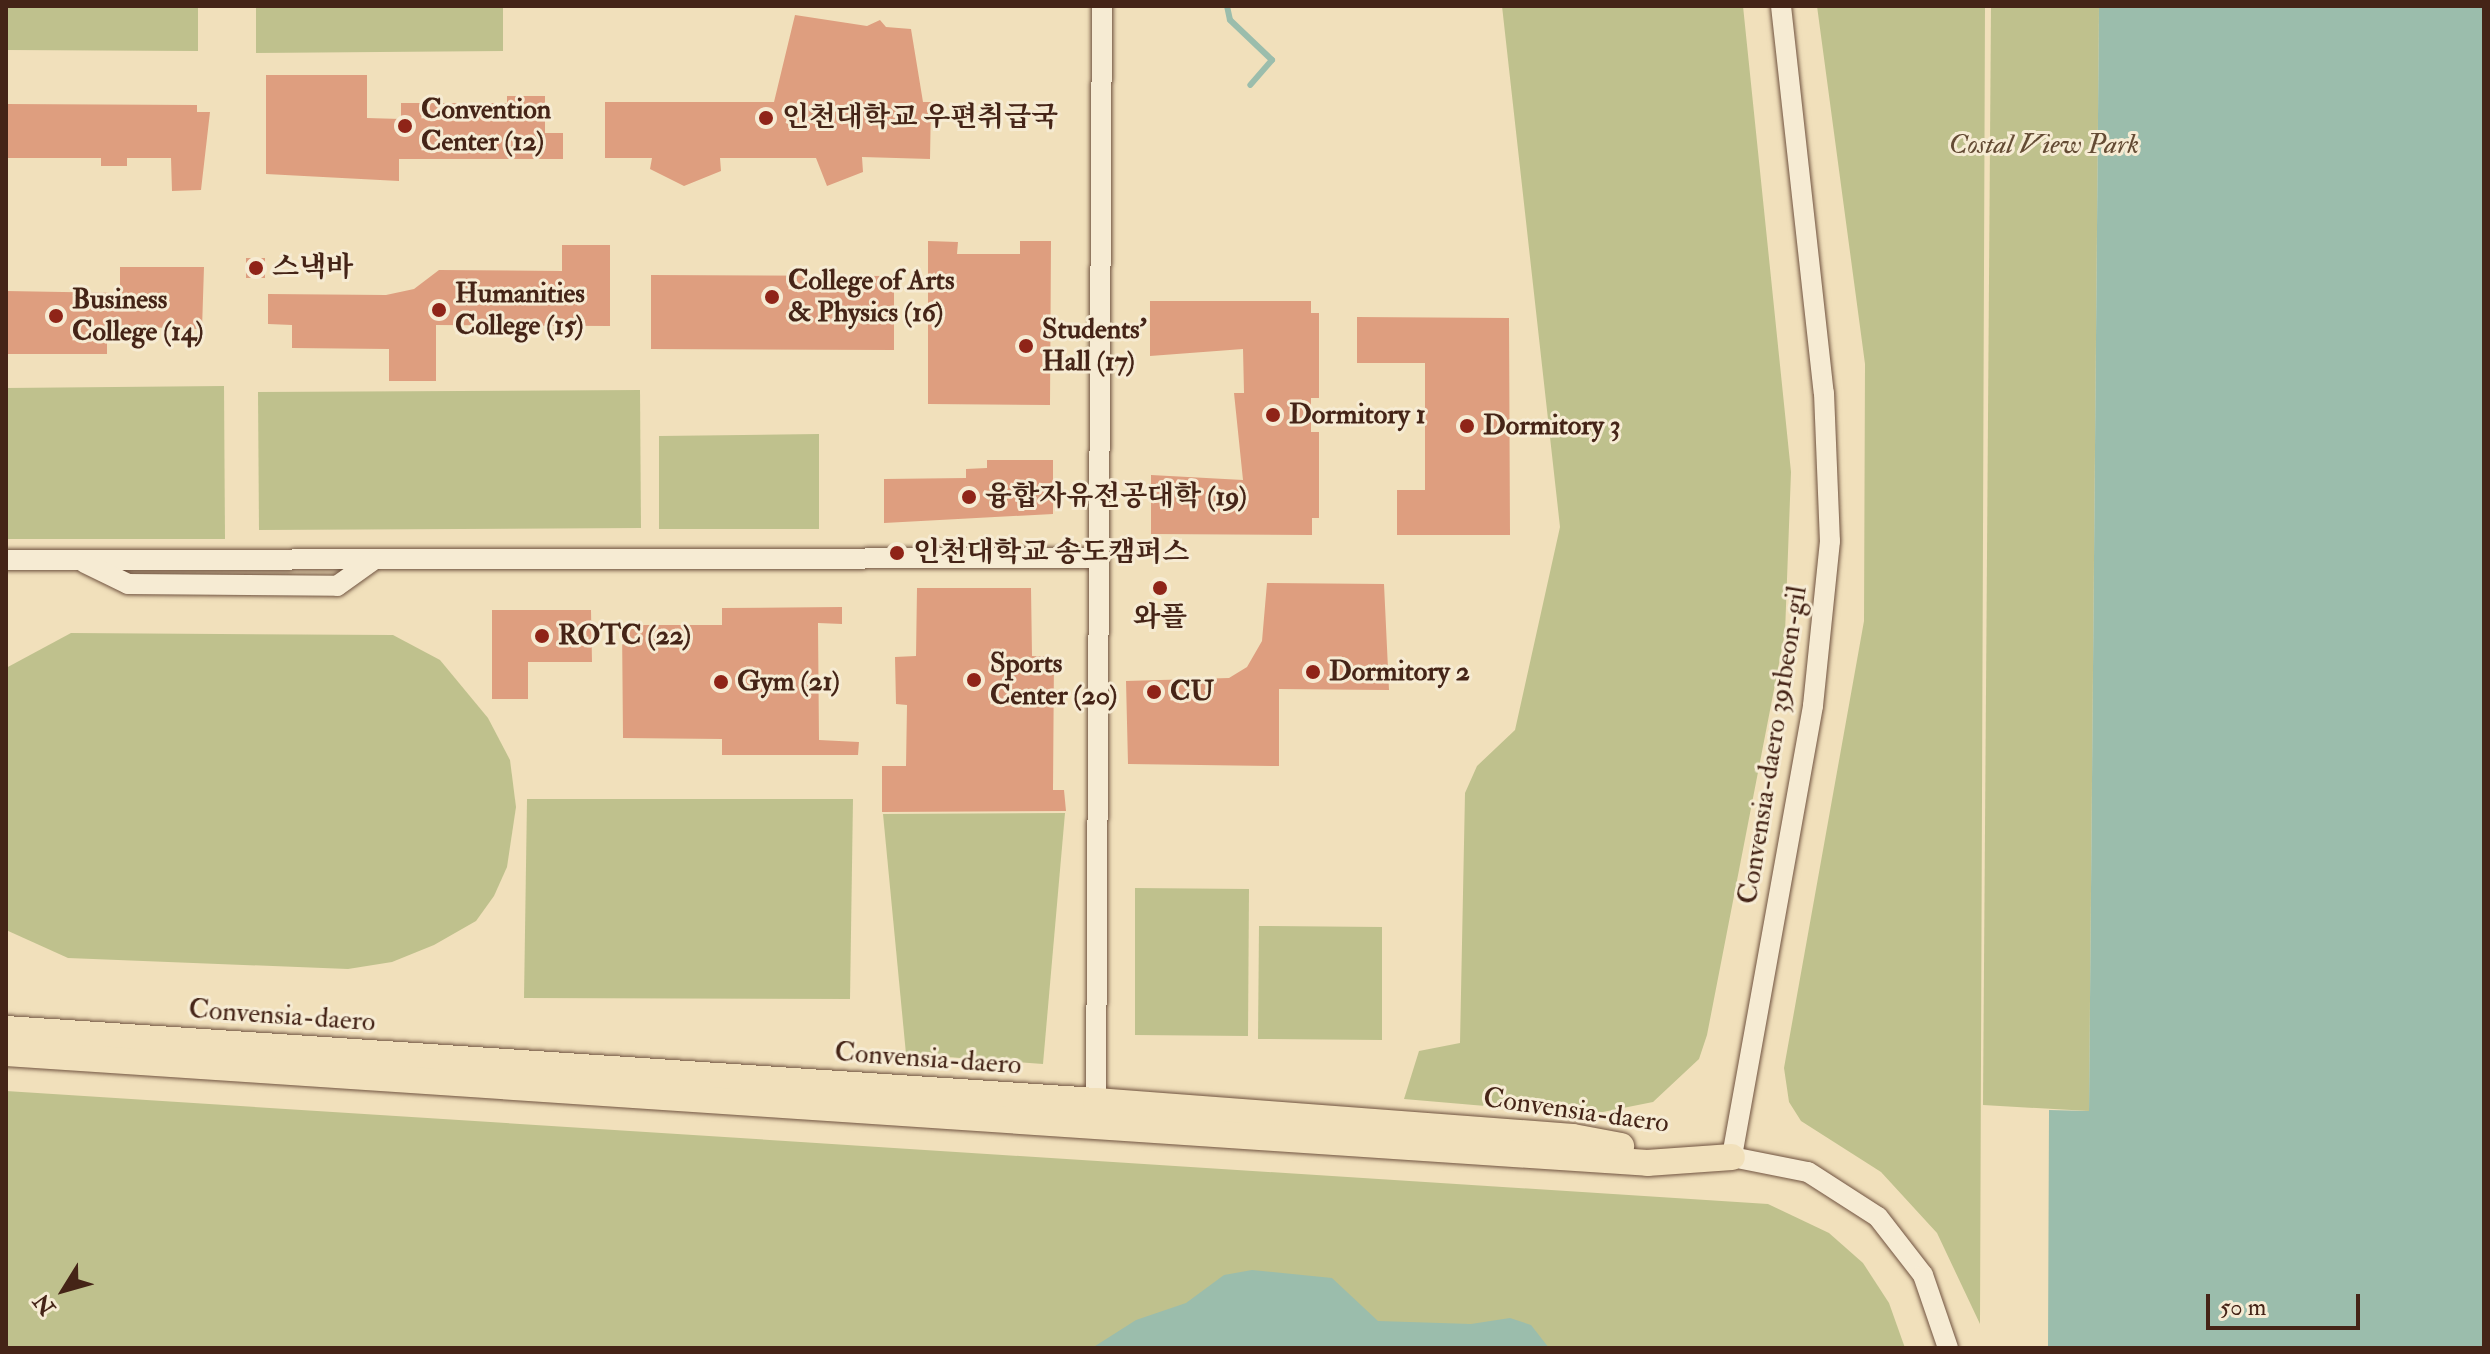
<!DOCTYPE html>
<html>
<head>
<meta charset="utf-8">
<style>
  body { margin:0 }
  #map { position:relative; width:2490px; height:1354px; overflow:hidden; background:#f1e0bb; font-family:"IM FELL Double Pica","Noto Serif KR",serif }
  div>[style] { position:absolute }
  .green>* { inset:0; background:#bfc18d }
  .water>* { inset:0; background:#9bbdac }
  .stream>* { height:6px; margin:-3px; padding:0 3px; transform-origin:3px; border-radius:3px; background:#9bbdac }
  .building>* { inset:0; background:#de9e7f }
  .roads { filter:drop-shadow(0 0 2px #705340) drop-shadow(0 0 2px #705340) }
  .minor>* { height:20px; margin:-10px; padding:0 10px; transform-origin:10px; border-radius:10px; background:#f6ebd3 }
  .major>* { height:26px; margin:-13px; padding:0 13px; transform-origin:13px; border-radius:13px; background:#f1e0bb }
  .dots>* { width:22px; height:22px; translate:-50% -50%; box-sizing:border-box; border:4px solid #f6ebd3; border-radius:50% }
  span { translate:-50% -50%; white-space:nowrap; text-align:center; line-height:1.15; -webkit-text-stroke:6px #f6ebd3; paint-order:stroke }
  .poi-label { font-size:28px; color:#452417; font-weight:700 }
  .left { translate:0 -50%; text-align:left }
  .park-label { font-size:28px; color:#644b34; font-style:italic }
  .street-label { font-size:28px; color:#452417 }
  .frame { position:absolute; inset:0; border:8px solid #452417; pointer-events:none }
  .north { position:absolute; left:24px; top:1250px; width:80px; height:80px; -webkit-text-stroke:6px #f6ebd3; paint-order:stroke; rotate:233deg; font-size:22px; font-weight:700; line-height:32px; text-align:center; color:#452417 }
  .north::after { content:''; display:block; margin:auto; width:28px; height:36px; background:#452417; clip-path:polygon(50% 0,100% 100%,50% 72%,0 100%) }
  .scale { position:absolute; left:2206px; top:1294px; width:154px; height:36px; box-sizing:border-box; border:4px solid #452417; border-top:0; padding-left:10px; font-size:24px; line-height:28px; white-space:nowrap; color:#452417; -webkit-text-stroke:6px #f6ebd3; paint-order:stroke }
</style>
</head>
<body>
<div id="map">
  <div class="green">
    <div style="clip-path:polygon(6px 6px,198px 6px,198px 51px,6px 50px)"></div>
    <div style="clip-path:polygon(256px 6px,503px 6px,503px 51px,256px 53px)"></div>
    <div style="clip-path:polygon(1502px 6px,1743px 6px,1791px 472px,1785px 633px,1707px 1035px,1699px 1059px,1653px 1102px,1588px 1115px,1404px 1099px,1419px 1051px,1460px 1043px,1465px 793px,1477px 766px,1515px 730px,1560px 527px)"></div>
    <div style="clip-path:polygon(1817px 6px,1985px 6px,1980px 1324px,1937px 1233px,1881px 1172px,1801px 1121px,1789px 1102px,1784px 1068px,1864px 621px,1865px 364px)"></div>
    <div style="clip-path:polygon(1991px 6px,2099px 6px,2089px 1111px,1983px 1105px)"></div>
    <div style="clip-path:polygon(224px 386px,225px 539px,6px 539px,6px 388px)"></div>
    <div style="clip-path:polygon(640px 390px,641px 528px,259px 530px,258px 392px)"></div>
    <div style="clip-path:polygon(819px 434px,819px 529px,659px 529px,659px 436px)"></div>
    <div style="clip-path:polygon(71px 633px,393px 635px,440px 660px,488px 718px,510px 760px,516px 807px,507px 867px,494px 896px,476px 921px,434px 945px,392px 962px,348px 969px,68px 958px,6px 930px,6px 668px)"></div>
    <div style="clip-path:polygon(527px 799px,853px 799px,850px 999px,524px 998px)"></div>
    <div style="clip-path:polygon(1065px 813px,1043px 1064px,906px 1054px,883px 814px)"></div>
    <div style="clip-path:polygon(1135px 888px,1249px 889px,1248px 1036px,1135px 1035px)"></div>
    <div style="clip-path:polygon(1259px 926px,1382px 927px,1382px 1040px,1258px 1039px)"></div>
    <div style="clip-path:polygon(6px 1091px,1768px 1204px,1829px 1233px,1863px 1263px,1889px 1303px,1905px 1348px,6px 1348px)"></div>
  </div>
  <div class="water">
    <div style="clip-path:polygon(2099px 6px,2484px 6px,2484px 1348px,2048px 1348px,2049px 1110px,2089px 1111px)"></div>
    <div style="clip-path:polygon(1252px 1270px,1332px 1278px,1378px 1321px,1471px 1324px,1510px 1318px,1531px 1325px,1549px 1348px,1092px 1348px,1136px 1320px,1186px 1303px,1224px 1275px)"></div>
  </div>
  <div class="stream">
    <div style="left:1227px;top:6px;width:14px;rotate:78deg"></div>
    <div style="left:1230px;top:20px;width:58px;rotate:43.6deg"></div>
    <div style="left:1272px;top:60px;width:33px;rotate:131deg"></div>
  </div>
  <div class="building">
    <div style="clip-path:polygon(795px 15px,867px 26px,880px 20px,886px 27px,911px 29px,923px 102px,931px 102px,930px 159px,862px 157px,863px 172px,827px 186px,816px 158px,720px 158px,721px 171px,684px 186px,650px 169px,652px 158px,605px 158px,605px 102px,774px 102px)"></div>
    <div style="clip-path:polygon(266px 75px,367px 75px,367px 118px,401px 119px,401px 103px,507px 103px,507px 96px,545px 96px,545px 133px,563px 133px,563px 159px,399px 159px,399px 181px,266px 174px)"></div>
    <div style="clip-path:polygon(6px 104px,197px 105px,197px 112px,210px 112px,201px 190px,172px 191px,171px 158px,127px 158px,127px 166px,101px 166px,101px 158px,6px 158px)"></div>
    <div style="clip-path:polygon(928px 241px,958px 242px,957px 254px,1020px 254px,1020px 241px,1051px 241px,1050px 405px,928px 404px)"></div>
    <div style="clip-path:polygon(562px 245px,610px 245px,610px 326px,436px 325px,436px 381px,389px 381px,389px 349px,292px 348px,292px 325px,268px 324px,268px 294px,386px 295px,414px 289px,439px 270px,562px 271px)"></div>
    <div style="clip-path:polygon(246px 258px,265px 258px,265px 278px,246px 278px)"></div>
    <div style="clip-path:polygon(120px 267px,204px 267px,202px 329px,107px 326px,107px 354px,6px 354px,6px 291px,120px 293px)"></div>
    <div style="clip-path:polygon(651px 275px,894px 276px,894px 350px,651px 349px)"></div>
    <div style="clip-path:polygon(1150px 301px,1311px 301px,1311px 313px,1319px 313px,1319px 398px,1311px 398px,1311px 432px,1319px 432px,1319px 518px,1312px 518px,1312px 535px,1151px 534px,1151px 475px,1243px 480px,1234px 393px,1244px 393px,1243px 349px,1150px 356px)"></div>
    <div style="clip-path:polygon(1357px 317px,1509px 318px,1510px 535px,1397px 535px,1397px 490px,1425px 490px,1425px 363px,1357px 363px)"></div>
    <div style="clip-path:polygon(987px 460px,1053px 460px,1053px 514px,884px 523px,884px 479px,966px 478px,966px 469px,987px 468px)"></div>
    <div style="clip-path:polygon(1267px 583px,1384px 584px,1389px 690px,1279px 689px,1279px 766px,1128px 764px,1126px 681px,1229px 678px,1247px 667px,1262px 641px)"></div>
    <div style="clip-path:polygon(917px 588px,1031px 588px,1032px 656px,1054px 657px,1053px 790px,1064px 790px,1066px 811px,882px 812px,882px 766px,906px 766px,907px 705px,896px 704px,895px 657px,916px 656px)"></div>
    <div style="clip-path:polygon(842px 607px,842px 624px,818px 623px,819px 740px,859px 742px,858px 755px,722px 755px,722px 739px,623px 738px,622px 625px,722px 625px,722px 608px)"></div>
    <div style="clip-path:polygon(492px 610px,591px 610px,592px 662px,528px 662px,528px 699px,492px 699px)"></div>
  </div>
  <div class="roads">
    <div class="minor">
      <div style="left:1781px;top:6px;width:389px;rotate:83.7deg"></div>
      <div style="left:1824px;top:393px;width:148px;rotate:87.7deg"></div>
      <div style="left:1830px;top:541px;width:166px;rotate:95.9deg"></div>
      <div style="left:1813px;top:706px;width:458px;rotate:100.2deg"></div>
      <div style="left:1732px;top:1157px;width:77px;rotate:11.2deg"></div>
      <div style="left:1808px;top:1172px;width:83px;rotate:32.7deg"></div>
      <div style="left:1878px;top:1217px;width:73px;rotate:52.2deg"></div>
      <div style="left:1923px;top:1275px;width:77px;rotate:71.1deg"></div>
      <div style="left:6px;top:560px;width:1093px;rotate:-0.1deg"></div>
      <div style="left:85px;top:563px;width:48px;rotate:26deg"></div>
      <div style="left:128px;top:584px;width:209px;rotate:0.5deg"></div>
      <div style="left:337px;top:586px;width:43px;rotate:-35.5deg"></div>
      <div style="left:1096px;top:1101px;width:1095px;rotate:-89.69deg"></div>
    </div>
    <div class="major">
      <div style="left:6px;top:1029px;width:1092px;rotate:3.78deg"></div>
      <div style="left:1096px;top:1101px;width:478px;rotate:4.3deg"></div>
      <div style="left:1573px;top:1137px;width:49px;rotate:10.6deg"></div>
      <div style="left:6px;top:1053px;width:1645px;rotate:3.83deg"></div>
      <div style="left:1647px;top:1163px;width:85px;rotate:-4deg"></div>
    </div>
  </div>
  <div class="dots">
    <div style="left:766px;top:118px;background:#8f2418"></div>
    <div style="left:405px;top:126px;background:#8f2418"></div>
    <div style="left:256px;top:268px;background:#8f2418"></div>
    <div style="left:772px;top:297px;background:#8f2418"></div>
    <div style="left:439px;top:310px;background:#8f2418"></div>
    <div style="left:56px;top:316px;background:#8f2418"></div>
    <div style="left:1026px;top:346px;background:#8f2418"></div>
    <div style="left:1273px;top:415px;background:#8f2418"></div>
    <div style="left:1467px;top:426px;background:#8f2418"></div>
    <div style="left:969px;top:497px;background:#8f2418"></div>
    <div style="left:897px;top:553px;background:#8f2418"></div>
    <div style="left:1160px;top:588px;background:#8f2418"></div>
    <div style="left:542px;top:636px;background:#8f2418"></div>
    <div style="left:1313px;top:672px;background:#8f2418"></div>
    <div style="left:974px;top:680px;background:#8f2418"></div>
    <div style="left:721px;top:682px;background:#8f2418"></div>
    <div style="left:1154px;top:692px;background:#8f2418"></div>
  </div>
  <div class="poi-label">
    <span class="left" style="left:421px;top:126px">Convention<br>Center (12)</span>
    <span class="left" style="left:782px;top:118px">인천대학교 우편취급국</span>
    <span class="left" style="left:272px;top:268px">스낵바</span>
    <span class="left" style="left:788px;top:297px">College of Arts<br>&amp; Physics (16)</span>
    <span class="left" style="left:455px;top:310px">Humanities<br>College (15)</span>
    <span class="left" style="left:72px;top:316px">Business<br>College (14)</span>
    <span class="left" style="left:1042px;top:346px">Students'<br>Hall (17)</span>
    <span class="left" style="left:1289px;top:415px">Dormitory 1</span>
    <span class="left" style="left:1483px;top:426px">Dormitory 3</span>
    <span class="left" style="left:985px;top:497px">융합자유전공대학 (19)</span>
    <span class="left" style="left:913px;top:553px">인천대학교 송도캠퍼스</span>
    <span style="left:1160px;top:618px">와플</span>
    <span class="left" style="left:558px;top:636px">ROTC (22)</span>
    <span class="left" style="left:990px;top:680px">Sports<br>Center (20)</span>
    <span class="left" style="left:1329px;top:672px">Dormitory 2</span>
    <span class="left" style="left:737px;top:682px">Gym (21)</span>
    <span class="left" style="left:1170px;top:692px">CU</span>
  </div>
  <div class="park-label">
    <span style="left:2044px;top:145px">Costal View Park</span>
  </div>
  <div class="street-label">
    <span style="left:1773px;top:745px;rotate:-81deg">Convensia-daero 391beon-gil</span>
    <span style="left:282px;top:1016px;rotate:4deg">Convensia-daero</span>
    <span style="left:928px;top:1059px;rotate:4deg">Convensia-daero</span>
    <span style="left:1576px;top:1111px;rotate:8deg">Convensia-daero</span>
  </div>
  <div class="frame"></div>
  <div class="north">N</div>
  <div class="scale">50 m</div>
</div>
</body>
</html>
